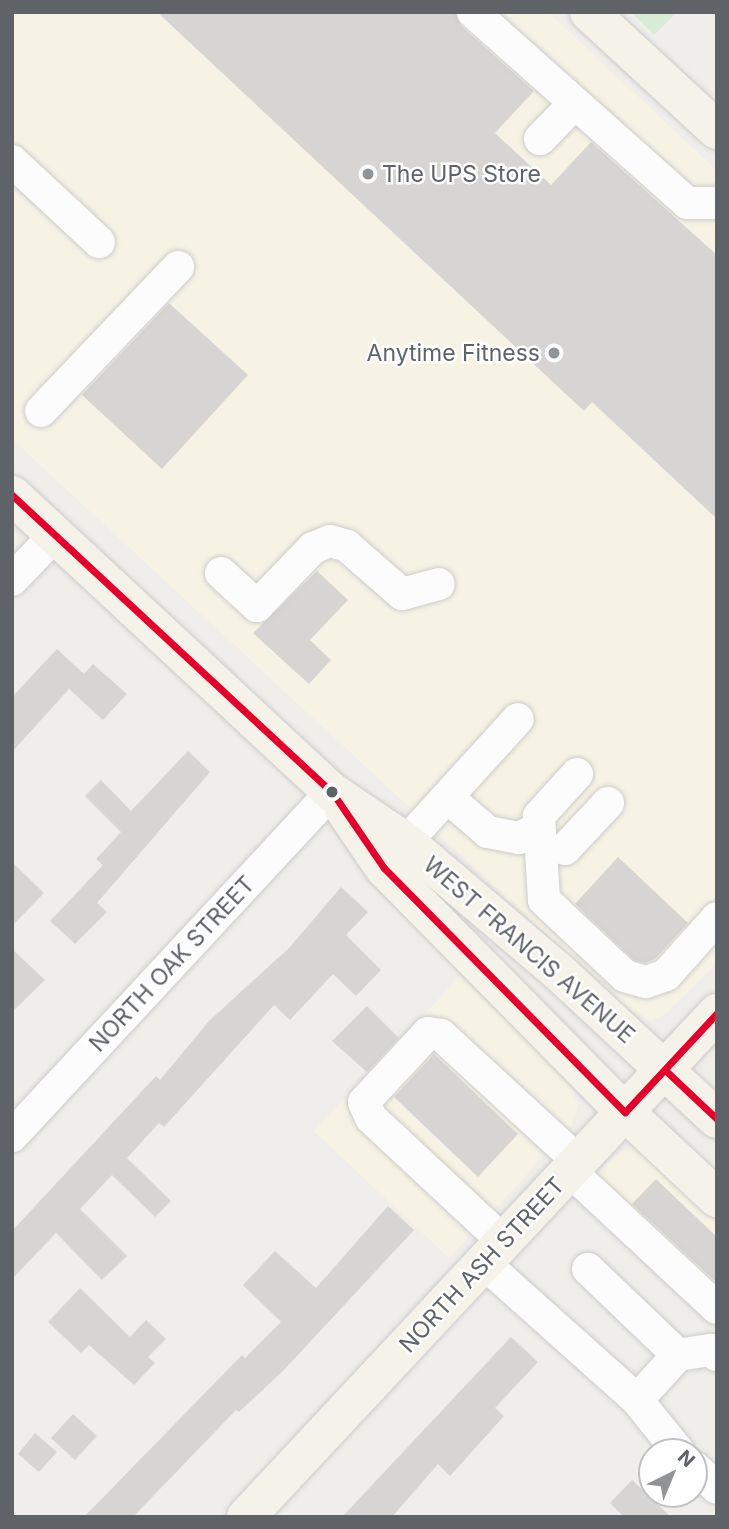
<!DOCTYPE html>
<html>
<head>
<meta charset="utf-8">
<style>
  body { margin:0 }
  #map { position:relative; width:729px; height:1529px; overflow:hidden; background:#efeeea; font-family:Inter,sans-serif }
  div>[style] { position:absolute }
  .commercial>* { inset:0; background:#f7f3e4 }
  .green>* { inset:0; background:#d8ebd6 }
  .building>* { inset:0; background:#d6d5d3 }
  .roads { filter:drop-shadow(0 0 2px #cbcccc) drop-shadow(0 0 2px #cbcccc) }
  .minor>* { height:32px; margin:-16px; padding:0 16px; transform-origin:16px; border-radius:16px; background:#fdfcfc }
  .major>* { height:38px; margin:-19px; padding:0 19px; transform-origin:19px; border-radius:19px; background:#f4f2e9 }
  .bus-1>* { height:7px; margin:-3.5px; padding:0 3.5px; transform-origin:3.5px; border-radius:3.5px; background:#e4002b }
  .dots>* { width:19px; height:19px; translate:-50% -50%; box-sizing:border-box; border:4px solid #fff; border-radius:50% }
  span { translate:-50% -50%; white-space:nowrap; text-align:center; line-height:1.15; -webkit-text-stroke:5px #fff; paint-order:stroke }
  .poi-label { font-size:23px; color:#5f6368 }
  .left { translate:0 -50%; text-align:left }
  .right { translate:-100% -50%; text-align:right }
  .street-label { font-size:23px; color:#5f6368 }
  .frame { position:absolute; inset:0; border:14px solid #5f6368; pointer-events:none }
  .north { position:absolute; left:638px; top:1438px; width:70px; height:70px; box-sizing:border-box; background:#fff; border:2px solid #bfc1c3; border-radius:50%; rotate:43deg; font-size:19px; font-weight:700; line-height:28px; text-align:center; color:#5f6368 }
  .north::after { content:''; display:block; margin:auto; width:24px; height:32px; background:#919496; clip-path:polygon(50% 0,100% 100%,50% 72%,0 100%) }
</style>
</head>
<body>
<div id="map">
  <div class="commercial">
    <div style="clip-path:polygon(12px 12px,548px 12px,717px 171px,717px 963px,664px 1015px,651px 1020px,625px 1007px,12px 439px)"></div>
    <div style="clip-path:polygon(460px 976px,569px 1081px,578px 1105px,571px 1127px,449px 1258px,314px 1131px)"></div>
    <div style="clip-path:polygon(631px 1147px,648px 1156px,717px 1220px,717px 1322px,579px 1193px,616px 1155px)"></div>
  </div>
  <div class="green">
    <div style="clip-path:polygon(631px 12px,677px 12px,654px 35px)"></div>
  </div>
  <div class="building">
    <div style="clip-path:polygon(157px 12px,455px 12px,461px 26px,534px 91px,495px 133px,551px 185px,591px 142px,717px 255px,717px 519px,592px 402px,584px 411px)"></div>
    <div style="clip-path:polygon(169px 303px,248px 375px,162px 469px,82px 395px)"></div>
    <div style="clip-path:polygon(317px 571px,348px 600px,310px 640px,331px 660px,309px 684px,253px 633px)"></div>
    <div style="clip-path:polygon(57px 649px,84px 674px,93px 664px,127px 694px,103px 720px,69px 689px,12px 752px,12px 697px)"></div>
    <div style="clip-path:polygon(188px 751px,210px 772px,97px 903px,107px 912px,75px 944px,50px 921px,103px 865px,96px 859px,121px 832px,85px 796px,101px 780px,131px 811px)"></div>
    <div style="clip-path:polygon(618px 857px,688px 923px,655px 959px,645px 963px,634px 960px,575px 904px)"></div>
    <div style="clip-path:polygon(12px 862px,44px 893px,12px 926px)"></div>
    <div style="clip-path:polygon(341px 887px,368px 912px,346px 935px,381px 970px,356px 996px,333px 974px,290px 1020px,274px 1005px,164px 1127px,159px 1123px,127px 1158px,171px 1201px,155px 1217px,112px 1175px,80px 1209px,127px 1256px,102px 1280px,56px 1233px,12px 1279px,12px 1231px,156px 1076px,160px 1080px,209px 1021px,290px 947px)"></div>
    <div style="clip-path:polygon(12px 949px,45px 980px,12px 1012px)"></div>
    <div style="clip-path:polygon(367px 1006px,399px 1038px,367px 1072px,332px 1041px)"></div>
    <div style="clip-path:polygon(434px 1054px,518px 1134px,478px 1177px,394px 1097px)"></div>
    <div style="clip-path:polygon(656px 1179px,717px 1237px,717px 1283px,632px 1204px)"></div>
    <div style="clip-path:polygon(388px 1206px,414px 1230px,283px 1371px,239px 1412px,236px 1410px,133px 1517px,84px 1517px,242px 1355px,245px 1358px,281px 1322px,243px 1285px,275px 1251px,316px 1288px)"></div>
    <div style="clip-path:polygon(80px 1288px,130px 1337px,146px 1320px,166px 1339px,148px 1357px,155px 1363px,134px 1385px,89px 1345px,81px 1353px,48px 1322px)"></div>
    <div style="clip-path:polygon(511px 1337px,538px 1362px,495px 1408px,504px 1416px,450px 1476px,438px 1464px,392px 1517px,342px 1517px)"></div>
    <div style="clip-path:polygon(73px 1414px,97px 1436px,75px 1460px,51px 1438px)"></div>
    <div style="clip-path:polygon(35px 1433px,57px 1452px,39px 1472px,18px 1454px)"></div>
    <div style="clip-path:polygon(632px 1480px,671px 1517px,624px 1517px,610px 1503px)"></div>
  </div>
  <div class="roads">
    <div class="minor">
      <div style="left:473px;top:12px;width:287px;rotate:41.7deg"></div>
      <div style="left:687px;top:203px;width:30px"></div>
      <div style="left:540px;top:139px;width:49px;rotate:-45.8deg"></div>
      <div style="left:12px;top:161px;width:119px;rotate:43deg"></div>
      <div style="left:41px;top:411px;width:199px;rotate:-46.4deg"></div>
      <div style="left:221px;top:573px;width:49px;rotate:42.5deg"></div>
      <div style="left:257px;top:606px;width:81px;rotate:-46deg"></div>
      <div style="left:313px;top:548px;width:18px;rotate:-22deg"></div>
      <div style="left:330px;top:541px;width:18px;rotate:16deg"></div>
      <div style="left:347px;top:546px;width:73px;rotate:41.1deg"></div>
      <div style="left:402px;top:594px;width:38px;rotate:-15deg"></div>
      <div style="left:12px;top:580px;width:62px;rotate:-46.3deg"></div>
      <div style="left:577px;top:774px;width:57px;rotate:132.1deg"></div>
      <div style="left:539px;top:816px;width:84px;rotate:86.6deg"></div>
      <div style="left:544px;top:900px;width:111px;rotate:43.2deg"></div>
      <div style="left:625px;top:976px;width:22px;rotate:16deg"></div>
      <div style="left:646px;top:982px;width:21px;rotate:-19deg"></div>
      <div style="left:666px;top:975px;width:76px;rotate:-48.2deg"></div>
      <div style="left:447px;top:797px;width:54px;rotate:40.5deg"></div>
      <div style="left:488px;top:832px;width:32px;rotate:11deg"></div>
      <div style="left:519px;top:838px;width:22px;rotate:-27deg"></div>
      <div style="left:406px;top:842px;width:166px;rotate:-47.7deg"></div>
      <div style="left:565px;top:849px;width:63px;rotate:-46.9deg"></div>
      <div style="left:12px;top:1136px;width:470px;rotate:-47.1deg"></div>
      <div style="left:570px;top:1171px;width:201px;rotate:43deg"></div>
      <div style="left:503px;top:1241px;width:180px;rotate:-137deg"></div>
      <div style="left:371px;top:1118px;width:17px;rotate:-114deg"></div>
      <div style="left:364px;top:1102px;width:94px;rotate:-47.2deg"></div>
      <div style="left:428px;top:1033px;width:13px;rotate:9deg"></div>
      <div style="left:441px;top:1035px;width:188px;rotate:42.6deg"></div>
      <div style="left:484px;top:1263px;width:205px;rotate:41.8deg"></div>
      <div style="left:637px;top:1400px;width:67px;rotate:51.1deg"></div>
      <div style="left:588px;top:1269px;width:124px;rotate:43.7deg"></div>
      <div style="left:637px;top:1400px;width:61px;rotate:-47.7deg"></div>
      <div style="left:678px;top:1355px;width:33px;rotate:-9deg"></div>
      <div style="left:711px;top:1350px;width:8px;rotate:40deg"></div>
      <div style="left:694px;top:1467px;width:31px;rotate:42deg"></div>
    </div>
    <div class="major">
      <div style="left:589px;top:12px;width:174px;rotate:42.7deg"></div>
      <div style="left:12px;top:495px;width:437px;rotate:42.9deg"></div>
      <div style="left:332px;top:792px;width:89px;rotate:34deg"></div>
      <div style="left:406px;top:842px;width:204px;rotate:40.4deg"></div>
      <div style="left:561px;top:974px;width:213px;rotate:42.9deg"></div>
      <div style="left:344px;top:809px;width:71px;rotate:55.9deg"></div>
      <div style="left:384px;top:868px;width:343px;rotate:45.4deg"></div>
      <div style="left:625px;top:1112px;width:126px;rotate:43.1deg"></div>
      <div style="left:246px;top:1517px;width:690px;rotate:-46.94deg"></div>
    </div>
  </div>
  <div class="bus-1">
    <div style="left:12px;top:495px;width:437px;rotate:42.9deg"></div>
    <div style="left:332px;top:792px;width:92px;rotate:55.6deg"></div>
    <div style="left:384px;top:868px;width:343px;rotate:45.4deg"></div>
    <div style="left:625px;top:1112px;width:135px;rotate:-47.1deg"></div>
    <div style="left:665px;top:1070px;width:71px;rotate:43.3deg"></div>
  </div>
  <div class="dots">
    <div style="left:368px;top:174px;background:#919496"></div>
    <div style="left:554px;top:353px;background:#919496"></div>
    <div style="left:332px;top:792px;background:#5f6368"></div>
  </div>
  <div class="poi-label">
    <span class="left" style="left:382px;top:174px">The UPS Store</span>
    <span class="right" style="left:540px;top:353px">Anytime Fitness</span>
  </div>
  <div class="street-label">
    <span style="left:529px;top:950px;rotate:41deg">WEST FRANCIS AVENUE</span>
    <span style="left:172px;top:964px;rotate:-47deg">NORTH OAK STREET</span>
    <span style="left:482px;top:1265px;rotate:-47deg">NORTH ASH STREET</span>
  </div>
  <div class="frame"></div>
  <div class="north">N</div>
</div>
</body>
</html>
